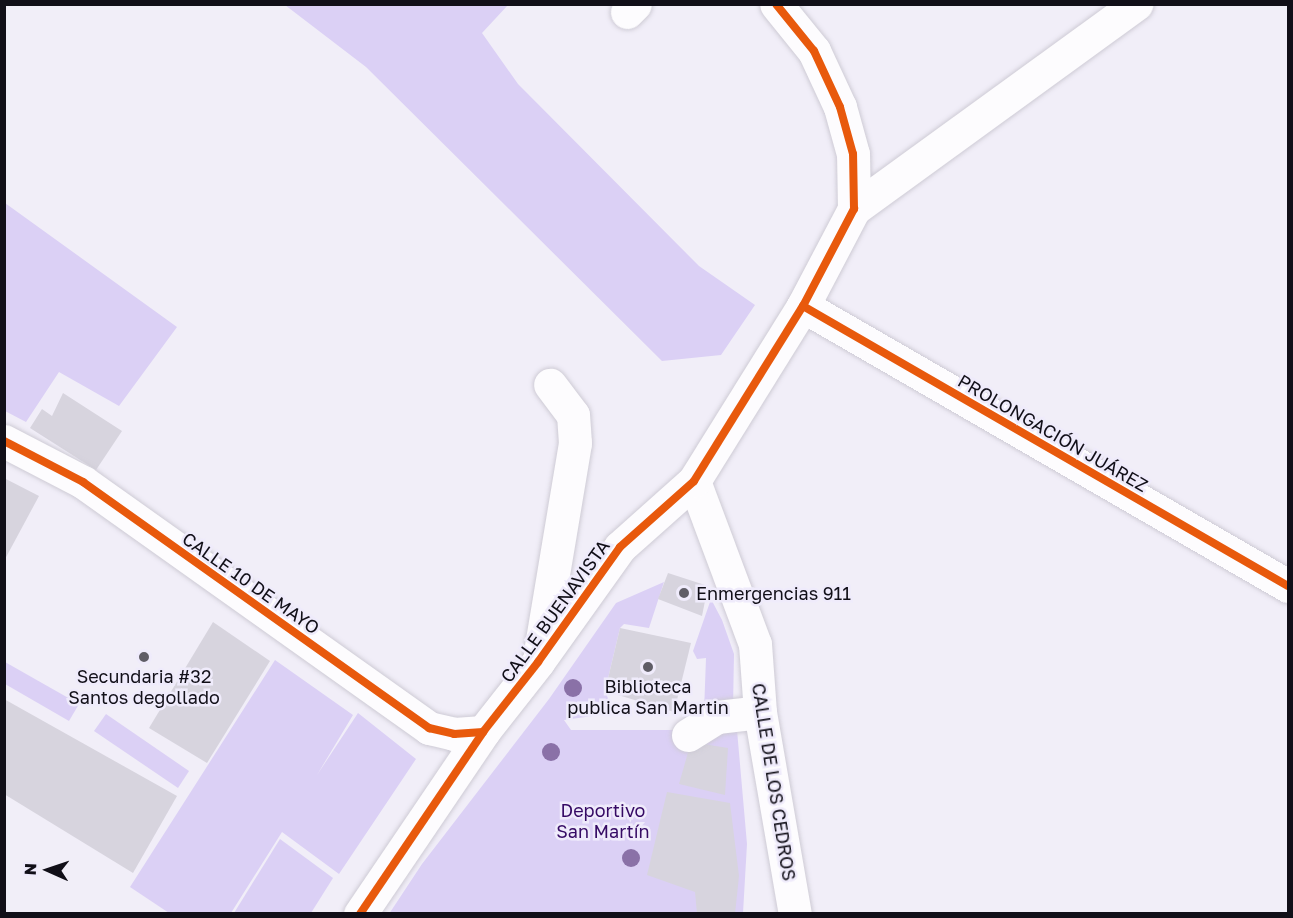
<!DOCTYPE html>
<html>
<head>
<meta charset="utf-8">
<style>
  body { margin:0 }
  #map { position:relative; width:1293px; height:918px; overflow:hidden; background:#f1eef8; font-family:"Golos Text",sans-serif }
  div>[style] { position:absolute }
  .green>* { inset:0; background:#dbd0f5 }
  .building>* { inset:0; background:#d7d4de }
  .roads { filter:drop-shadow(0 0 2px #cecbd5) drop-shadow(0 0 2px #cecbd5) }
  .minor>* { height:33px; margin:-16.5px; padding:0 16.5px; transform-origin:16.5px; border-radius:16.5px; background:#fdfcfe }
  .cycleway>* { height:8px; margin:-4px; padding:0 4px; transform-origin:4px; border-radius:4px; background:#e8590c }
  .trees>* { width:18px; height:18px; margin:-9px; border-radius:50%; background:#8a71a7 }
  .dots>* { width:16px; height:16px; translate:-50% -50%; box-sizing:border-box; border:3px solid #efebfb; border-radius:50% }
  span { translate:-50% -50%; white-space:nowrap; text-align:center; line-height:1.15; -webkit-text-stroke:5px #efebfb; paint-order:stroke }
  .street-label { font-size:18px; color:#110f18 }
  .poi-label { font-size:18px; color:#110f18 }
  .left { translate:0 -50%; text-align:left }
  .park-label { font-size:18px; color:#350a64 }
  .frame { position:absolute; inset:0; border:6px solid #110f18; pointer-events:none }
  .north { position:absolute; left:18px; top:840px; width:60px; height:60px; -webkit-text-stroke:4px #efebfb; paint-order:stroke; rotate:273deg; font-size:16px; font-weight:700; line-height:24px; text-align:center; color:#110f18 }
  .north::after { content:''; display:block; margin:auto; width:21px; height:27px; background:#110f18; clip-path:polygon(50% 0,100% 100%,50% 72%,0 100%) }
</style>
</head>
<body>
<div id="map">
  <div class="green">
    <div style="clip-path:polygon(285px 5px,508px 5px,482px 33px,518px 84px,699px 266px,755px 305px,721px 355px,662px 361px,366px 67px)"></div>
    <div style="clip-path:polygon(5px 203px,177px 327px,119px 406px,59px 372px,26px 422px,5px 411px)"></div>
    <div style="clip-path:polygon(664px 582px,649px 628px,624px 624px,620px 628px,605px 691px,614px 713px,564px 720px,571px 730px,737px 730px,747px 844px,743px 913px,389px 914px,422px 864px,549px 699px,616px 603px)"></div>
    <div style="clip-path:polygon(711px 599px,722px 620px,734px 654px,733px 708px,704px 712px,706px 658px,697px 659px,693px 651px)"></div>
    <div style="clip-path:polygon(275px 660px,353px 715px,317px 775px,358px 713px,416px 759px,339px 874px,282px 832px,231px 913px,169px 913px,130px 887px)"></div>
    <div style="clip-path:polygon(5px 662px,79px 704px,69px 721px,5px 684px)"></div>
    <div style="clip-path:polygon(106px 714px,189px 771px,178px 788px,94px 731px)"></div>
    <div style="clip-path:polygon(280px 839px,333px 878px,311px 913px,234px 913px)"></div>
  </div>
  <div class="building">
    <div style="clip-path:polygon(63px 393px,122px 431px,96px 470px,30px 428px,42px 409px,52px 416px)"></div>
    <div style="clip-path:polygon(4px 478px,39px 496px,4px 561px)"></div>
    <div style="clip-path:polygon(668px 573px,708px 586px,702px 616px,658px 599px)"></div>
    <div style="clip-path:polygon(213px 622px,270px 661px,207px 763px,149px 728px)"></div>
    <div style="clip-path:polygon(620px 628px,691px 643px,674px 712px,605px 691px)"></div>
    <div style="clip-path:polygon(4px 699px,177px 796px,133px 873px,4px 794px)"></div>
    <div style="clip-path:polygon(691px 742px,728px 748px,725px 795px,679px 784px)"></div>
    <div style="clip-path:polygon(667px 792px,730px 803px,739px 876px,735px 914px,697px 914px,695px 892px,647px 875px)"></div>
  </div>
  <div class="roads">
    <div class="minor">
      <div style="left:627px;top:12px;width:11px;rotate:-45deg"></div>
      <div style="left:854px;top:209px;width:349px;rotate:-36deg"></div>
      <div style="left:803px;top:306px;width:560px;rotate:30deg"></div>
      <div style="left:4px;top:441px;width:89px;rotate:27.4deg"></div>
      <div style="left:83px;top:482px;width:425px;rotate:35.4deg"></div>
      <div style="left:429px;top:728px;width:26px;rotate:13deg"></div>
      <div style="left:454px;top:734px;width:29px;rotate:-4deg"></div>
      <div style="left:694px;top:481px;width:174px;rotate:69.5deg"></div>
      <div style="left:755px;top:644px;width:68px;rotate:85.8deg"></div>
      <div style="left:760px;top:712px;width:205px;rotate:80.2deg"></div>
      <div style="left:540px;top:652px;width:212px;rotate:-80.5deg"></div>
      <div style="left:575px;top:443px;width:28px;rotate:-94deg"></div>
      <div style="left:573px;top:415px;width:38px;rotate:-127deg"></div>
      <div style="left:688px;top:735px;width:34px;rotate:-32deg"></div>
      <div style="left:717px;top:717px;width:43px;rotate:-6.6deg"></div>
      <div style="left:360px;top:914px;width:220px;rotate:-55.9deg"></div>
      <div style="left:483px;top:732px;width:89px;rotate:-51.8deg"></div>
      <div style="left:538px;top:662px;width:141px;rotate:-54.5deg"></div>
      <div style="left:620px;top:547px;width:99px;rotate:-41.7deg"></div>
      <div style="left:694px;top:481px;width:206px;rotate:-58.1deg"></div>
      <div style="left:803px;top:306px;width:110px;rotate:-62.3deg"></div>
      <div style="left:854px;top:209px;width:55px;rotate:-91deg"></div>
      <div style="left:853px;top:154px;width:49px;rotate:-105.5deg"></div>
      <div style="left:840px;top:107px;width:62px;rotate:-114.9deg"></div>
      <div style="left:814px;top:51px;width:60px;rotate:-129deg"></div>
    </div>
  </div>
  <div class="cycleway">
    <div style="left:803px;top:306px;width:560px;rotate:30deg"></div>
    <div style="left:4px;top:441px;width:89px;rotate:27.4deg"></div>
    <div style="left:83px;top:482px;width:425px;rotate:35.4deg"></div>
    <div style="left:429px;top:728px;width:26px;rotate:13deg"></div>
    <div style="left:454px;top:734px;width:29px;rotate:-4deg"></div>
    <div style="left:360px;top:914px;width:220px;rotate:-55.9deg"></div>
    <div style="left:483px;top:732px;width:89px;rotate:-51.8deg"></div>
    <div style="left:538px;top:662px;width:141px;rotate:-54.5deg"></div>
    <div style="left:620px;top:547px;width:99px;rotate:-41.7deg"></div>
    <div style="left:694px;top:481px;width:206px;rotate:-58.1deg"></div>
    <div style="left:803px;top:306px;width:110px;rotate:-62.3deg"></div>
    <div style="left:854px;top:209px;width:55px;rotate:-91deg"></div>
    <div style="left:853px;top:154px;width:49px;rotate:-105.5deg"></div>
    <div style="left:840px;top:107px;width:62px;rotate:-114.9deg"></div>
    <div style="left:814px;top:51px;width:60px;rotate:-129deg"></div>
  </div>
  <div class="trees">
    <div style="left:573px;top:688px"></div>
    <div style="left:551px;top:752px"></div>
    <div style="left:631px;top:858px"></div>
  </div>
  <div class="dots">
    <div style="left:684px;top:593px;background:#5f5d66"></div>
    <div style="left:144px;top:657px;background:#5f5d66"></div>
    <div style="left:648px;top:667px;background:#5f5d66"></div>
  </div>
  <div class="street-label">
    <span style="left:1053px;top:433px;rotate:30deg">PROLONGACIÓN JUÁREZ</span>
    <span style="left:251px;top:583px;rotate:35deg">CALLE 10 DE MAYO</span>
    <span style="left:555px;top:611px;rotate:-54deg">CALLE BUENAVISTA</span>
    <span style="left:774px;top:782px;rotate:81deg">CALLE DE LOS CEDROS</span>
  </div>
  <div class="poi-label">
    <span class="left" style="left:696px;top:593px">Enmergencias 911</span>
    <span style="left:144px;top:687px">Secundaria #32<br>Santos degollado</span>
    <span style="left:648px;top:697px">Biblioteca<br>publica San Martin</span>
  </div>
  <div class="park-label">
    <span style="left:603px;top:821px">Deportivo<br>San Martín</span>
  </div>
  <div class="frame"></div>
  <div class="north">N</div>
</div>
</body>
</html>
